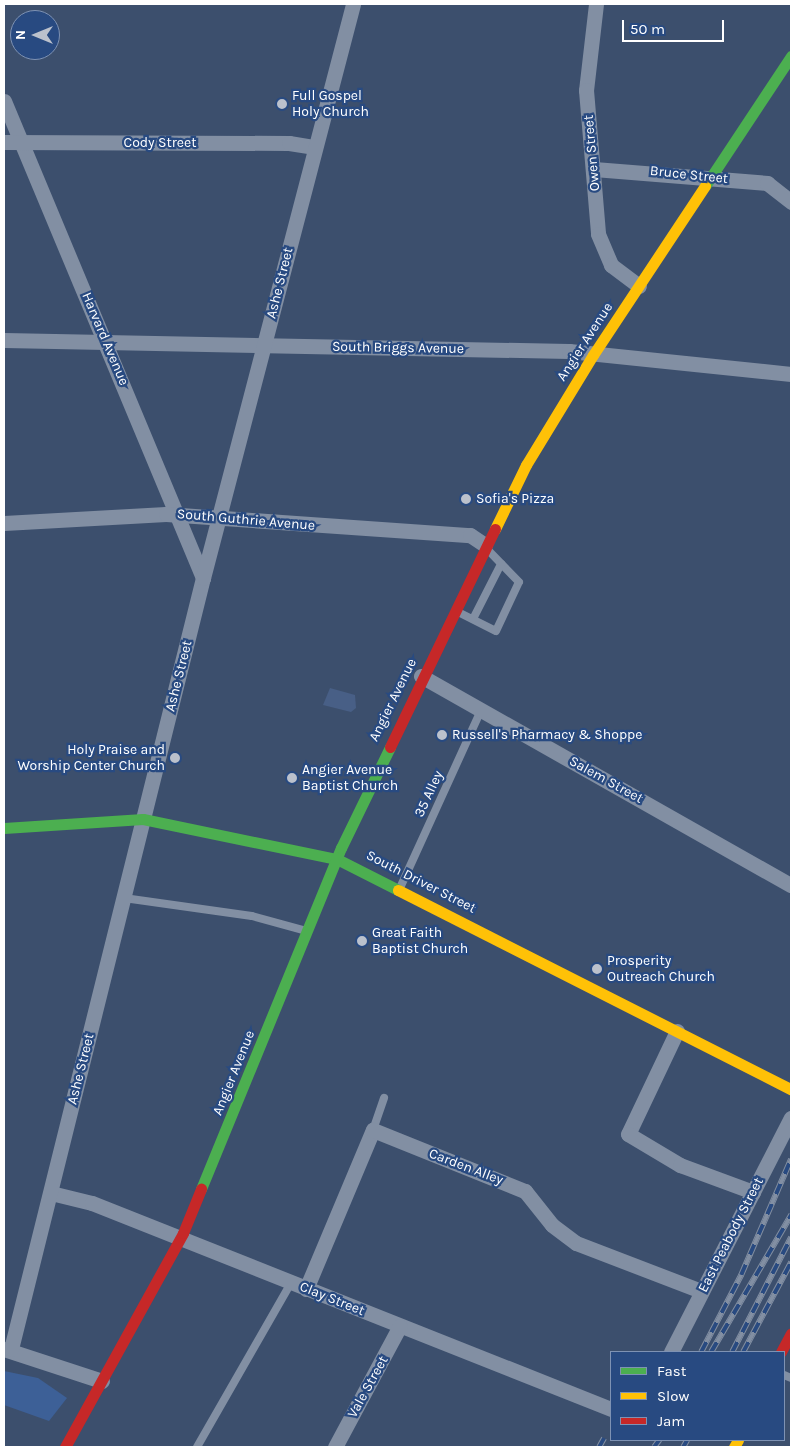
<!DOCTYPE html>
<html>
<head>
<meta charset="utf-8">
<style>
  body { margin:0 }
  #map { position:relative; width:795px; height:1451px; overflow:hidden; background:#3c4f6d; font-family:Karla,sans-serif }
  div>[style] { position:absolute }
  .green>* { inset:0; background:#3d6097 }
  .water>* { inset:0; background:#485f86 }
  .lane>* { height:8px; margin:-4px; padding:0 4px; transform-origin:4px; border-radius:4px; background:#828fa3 }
  .street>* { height:15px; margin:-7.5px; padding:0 7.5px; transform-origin:7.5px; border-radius:7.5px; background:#828fa3 }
  .fast>* { height:11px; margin:-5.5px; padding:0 5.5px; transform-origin:5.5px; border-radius:5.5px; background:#4caf50 }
  .slow>* { height:11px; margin:-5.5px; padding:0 5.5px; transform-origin:5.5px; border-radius:5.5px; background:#ffc107 }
  .jam>* { height:11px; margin:-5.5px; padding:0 5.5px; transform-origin:5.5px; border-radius:5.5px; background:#c62828 }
  .rail>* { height:5.5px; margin-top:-2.75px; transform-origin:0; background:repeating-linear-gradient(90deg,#284a81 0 11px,#828fa3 0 22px); box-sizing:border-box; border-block:1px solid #828fa3 }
  .dots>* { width:14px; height:14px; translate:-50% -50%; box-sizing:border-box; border:2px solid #284a81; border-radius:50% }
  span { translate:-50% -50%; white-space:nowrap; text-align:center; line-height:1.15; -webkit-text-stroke:4.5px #284a81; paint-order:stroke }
  .poi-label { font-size:14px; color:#fff }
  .left { translate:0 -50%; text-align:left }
  .right { translate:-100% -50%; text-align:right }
  .street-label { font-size:14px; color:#fff }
  .frame { position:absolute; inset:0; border:5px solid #fff; pointer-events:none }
  .legend { position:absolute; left:610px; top:1351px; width:175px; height:90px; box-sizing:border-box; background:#284a81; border:1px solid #7e92b3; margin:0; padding:6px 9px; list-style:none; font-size:15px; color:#fff }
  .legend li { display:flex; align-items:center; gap:10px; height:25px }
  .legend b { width:25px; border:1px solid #7e92b3 }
  .north { position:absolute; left:10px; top:10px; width:50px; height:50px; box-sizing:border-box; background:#284a81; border:1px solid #7e92b3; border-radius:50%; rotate:270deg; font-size:14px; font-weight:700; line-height:20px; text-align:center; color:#fff }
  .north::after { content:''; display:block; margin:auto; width:18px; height:22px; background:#bbc1cc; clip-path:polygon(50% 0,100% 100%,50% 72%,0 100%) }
  .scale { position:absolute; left:622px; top:20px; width:102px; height:22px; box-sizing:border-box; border:2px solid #fff; border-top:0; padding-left:6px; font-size:15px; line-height:18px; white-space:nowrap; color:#fff; -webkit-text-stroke:4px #284a81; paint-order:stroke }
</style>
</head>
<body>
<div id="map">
  <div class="green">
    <div style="clip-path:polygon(4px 1371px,38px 1378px,67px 1398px,49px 1421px,4px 1405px)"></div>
  </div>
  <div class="water">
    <div style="clip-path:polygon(330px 688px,355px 695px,356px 708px,351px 712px,323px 705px)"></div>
  </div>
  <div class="lane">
    <div style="left:458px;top:612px;width:42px;rotate:26.6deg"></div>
    <div style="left:496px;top:631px;width:54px;rotate:-64.9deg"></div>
    <div style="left:519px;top:582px;width:46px;rotate:-134.1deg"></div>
    <div style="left:473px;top:619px;width:62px;rotate:-63deg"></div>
    <div style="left:400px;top:888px;width:196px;rotate:-65.5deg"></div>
    <div style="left:124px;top:898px;width:129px;rotate:8deg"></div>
    <div style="left:252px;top:916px;width:57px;rotate:15.3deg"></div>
    <div style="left:373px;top:1130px;width:34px;rotate:-71deg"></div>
    <div style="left:784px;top:1375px;width:8px;rotate:23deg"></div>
    <div style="left:197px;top:1447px;width:189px;rotate:-60.2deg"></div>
  </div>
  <div class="street">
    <div style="left:596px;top:4px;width:87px;rotate:96.6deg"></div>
    <div style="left:586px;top:90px;width:144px;rotate:85.2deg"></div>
    <div style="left:598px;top:234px;width:34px;rotate:67deg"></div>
    <div style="left:611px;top:265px;width:35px;rotate:37deg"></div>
    <div style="left:4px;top:101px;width:517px;rotate:67.35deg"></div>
    <div style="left:4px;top:142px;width:285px;rotate:0.2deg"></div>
    <div style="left:289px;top:143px;width:26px;rotate:9deg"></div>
    <div style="left:594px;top:169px;width:174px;rotate:4.6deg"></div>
    <div style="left:767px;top:183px;width:31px;rotate:38deg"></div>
    <div style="left:4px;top:340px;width:565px;rotate:1.12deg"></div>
    <div style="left:569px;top:351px;width:223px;rotate:5.9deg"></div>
    <div style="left:4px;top:523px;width:162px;rotate:-3.2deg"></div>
    <div style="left:166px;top:514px;width:305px;rotate:4deg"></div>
    <div style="left:470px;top:535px;width:18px;rotate:34deg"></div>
    <div style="left:421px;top:676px;width:425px;rotate:29.5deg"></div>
    <div style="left:677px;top:1031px;width:114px;rotate:115.4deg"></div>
    <div style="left:628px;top:1134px;width:61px;rotate:30.8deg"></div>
    <div style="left:680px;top:1165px;width:78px;rotate:20.3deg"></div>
    <div style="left:51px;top:1193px;width:42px;rotate:13.7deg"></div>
    <div style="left:92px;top:1203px;width:558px;rotate:21.65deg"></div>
    <div style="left:306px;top:1289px;width:173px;rotate:-67.2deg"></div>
    <div style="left:373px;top:1130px;width:164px;rotate:21.9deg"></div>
    <div style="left:525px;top:1191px;width:43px;rotate:51.5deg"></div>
    <div style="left:552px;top:1225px;width:30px;rotate:37deg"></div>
    <div style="left:576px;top:1243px;width:134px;rotate:21deg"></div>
    <div style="left:4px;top:1349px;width:103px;rotate:18.1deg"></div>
    <div style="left:11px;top:1349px;width:795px;rotate:-76.02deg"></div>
    <div style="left:203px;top:578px;width:593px;rotate:-75.35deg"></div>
    <div style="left:671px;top:1352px;width:263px;rotate:-62.9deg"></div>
    <div style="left:335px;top:1447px;width:137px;rotate:-61.8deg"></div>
  </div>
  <div class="fast">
    <div style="left:705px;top:186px;width:156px;rotate:-56.5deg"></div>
    <div style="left:4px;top:828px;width:139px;rotate:-3.7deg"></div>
    <div style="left:143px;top:819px;width:198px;rotate:11.7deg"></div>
    <div style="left:337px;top:859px;width:68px;rotate:26.9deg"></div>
    <div style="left:201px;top:1189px;width:369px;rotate:-67.7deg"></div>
    <div style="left:341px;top:848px;width:112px;rotate:-64.1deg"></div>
  </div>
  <div class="slow">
    <div style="left:495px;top:529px;width:71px;rotate:-64.2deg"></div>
    <div style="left:526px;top:465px;width:129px;rotate:-58.7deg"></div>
    <div style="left:593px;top:355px;width:203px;rotate:-56.5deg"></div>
    <div style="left:398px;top:890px;width:441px;rotate:26.9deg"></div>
    <div style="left:734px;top:1447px;width:8px;rotate:-60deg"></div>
  </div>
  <div class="jam">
    <div style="left:390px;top:747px;width:242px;rotate:-64.3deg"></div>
    <div style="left:781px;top:1352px;width:21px;rotate:-62deg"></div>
    <div style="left:65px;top:1447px;width:244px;rotate:-61.1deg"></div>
    <div style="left:183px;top:1233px;width:48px;rotate:-67.8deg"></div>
  </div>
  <div class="rail">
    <div style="left:701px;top:1352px;width:87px;rotate:-62.5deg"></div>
    <div style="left:741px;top:1275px;width:126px;rotate:-66.7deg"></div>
    <div style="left:711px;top:1352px;width:159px;rotate:-59.7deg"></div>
    <div style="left:732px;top:1352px;width:129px;rotate:-62.8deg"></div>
    <div style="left:743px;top:1352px;width:102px;rotate:-61.9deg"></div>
    <div style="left:599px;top:1447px;width:10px;rotate:-61deg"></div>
    <div style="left:654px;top:1447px;width:9px;rotate:-54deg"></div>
    <div style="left:683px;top:1447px;width:8px;rotate:-60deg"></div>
  </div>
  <div class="dots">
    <div style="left:282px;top:104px;background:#bbc1cc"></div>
    <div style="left:466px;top:499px;background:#bbc1cc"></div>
    <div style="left:442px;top:735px;background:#bbc1cc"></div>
    <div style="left:175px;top:758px;background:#bbc1cc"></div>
    <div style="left:292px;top:778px;background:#bbc1cc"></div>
    <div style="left:362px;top:941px;background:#bbc1cc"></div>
    <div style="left:597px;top:969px;background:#bbc1cc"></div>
  </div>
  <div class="poi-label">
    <span class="left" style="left:292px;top:104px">Full Gospel<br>Holy Church</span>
    <span class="left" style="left:476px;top:499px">Sofia's Pizza</span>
    <span class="left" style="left:452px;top:735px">Russell's Pharmacy &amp; Shoppe</span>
    <span class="right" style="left:165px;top:758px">Holy Praise and<br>Worship Center Church</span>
    <span class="left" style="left:302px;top:778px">Angier Avenue<br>Baptist Church</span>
    <span class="left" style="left:372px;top:941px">Great Faith<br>Baptist Church</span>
    <span class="left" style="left:607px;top:969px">Prosperity<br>Outreach Church</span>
  </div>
  <div class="street-label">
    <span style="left:160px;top:143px">Cody Street</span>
    <span style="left:592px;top:153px;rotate:-95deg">Owen Street</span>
    <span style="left:689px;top:175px;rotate:6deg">Bruce Street</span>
    <span style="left:280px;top:283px;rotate:-76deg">Ashe Street</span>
    <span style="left:105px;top:339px;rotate:67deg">Harvard Avenue</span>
    <span style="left:585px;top:342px;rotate:-57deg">Angier Avenue</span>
    <span style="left:398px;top:348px;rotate:1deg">South Briggs Avenue</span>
    <span style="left:246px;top:520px;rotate:5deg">South Guthrie Avenue</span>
    <span style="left:179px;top:676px;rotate:-76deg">Ashe Street</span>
    <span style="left:393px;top:700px;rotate:-64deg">Angier Avenue</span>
    <span style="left:606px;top:780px;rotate:29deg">Salem Street</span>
    <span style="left:429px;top:794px;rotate:-65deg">35 Alley</span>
    <span style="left:421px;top:882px;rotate:27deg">South Driver Street</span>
    <span style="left:81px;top:1069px;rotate:-76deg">Ashe Street</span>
    <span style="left:234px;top:1073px;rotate:-68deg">Angier Avenue</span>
    <span style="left:466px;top:1167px;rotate:21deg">Carden Alley</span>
    <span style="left:731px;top:1235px;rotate:-63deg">East Peabody Street</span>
    <span style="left:332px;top:1299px;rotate:22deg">Clay Street</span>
    <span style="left:368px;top:1387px;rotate:-61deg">Vale Street</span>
  </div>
  <div class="frame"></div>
  <ul class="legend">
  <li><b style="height:6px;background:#4caf50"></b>Fast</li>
  <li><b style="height:6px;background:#ffc107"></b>Slow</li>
  <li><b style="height:6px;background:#c62828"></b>Jam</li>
  </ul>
  <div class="north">N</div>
  <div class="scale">50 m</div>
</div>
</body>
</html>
